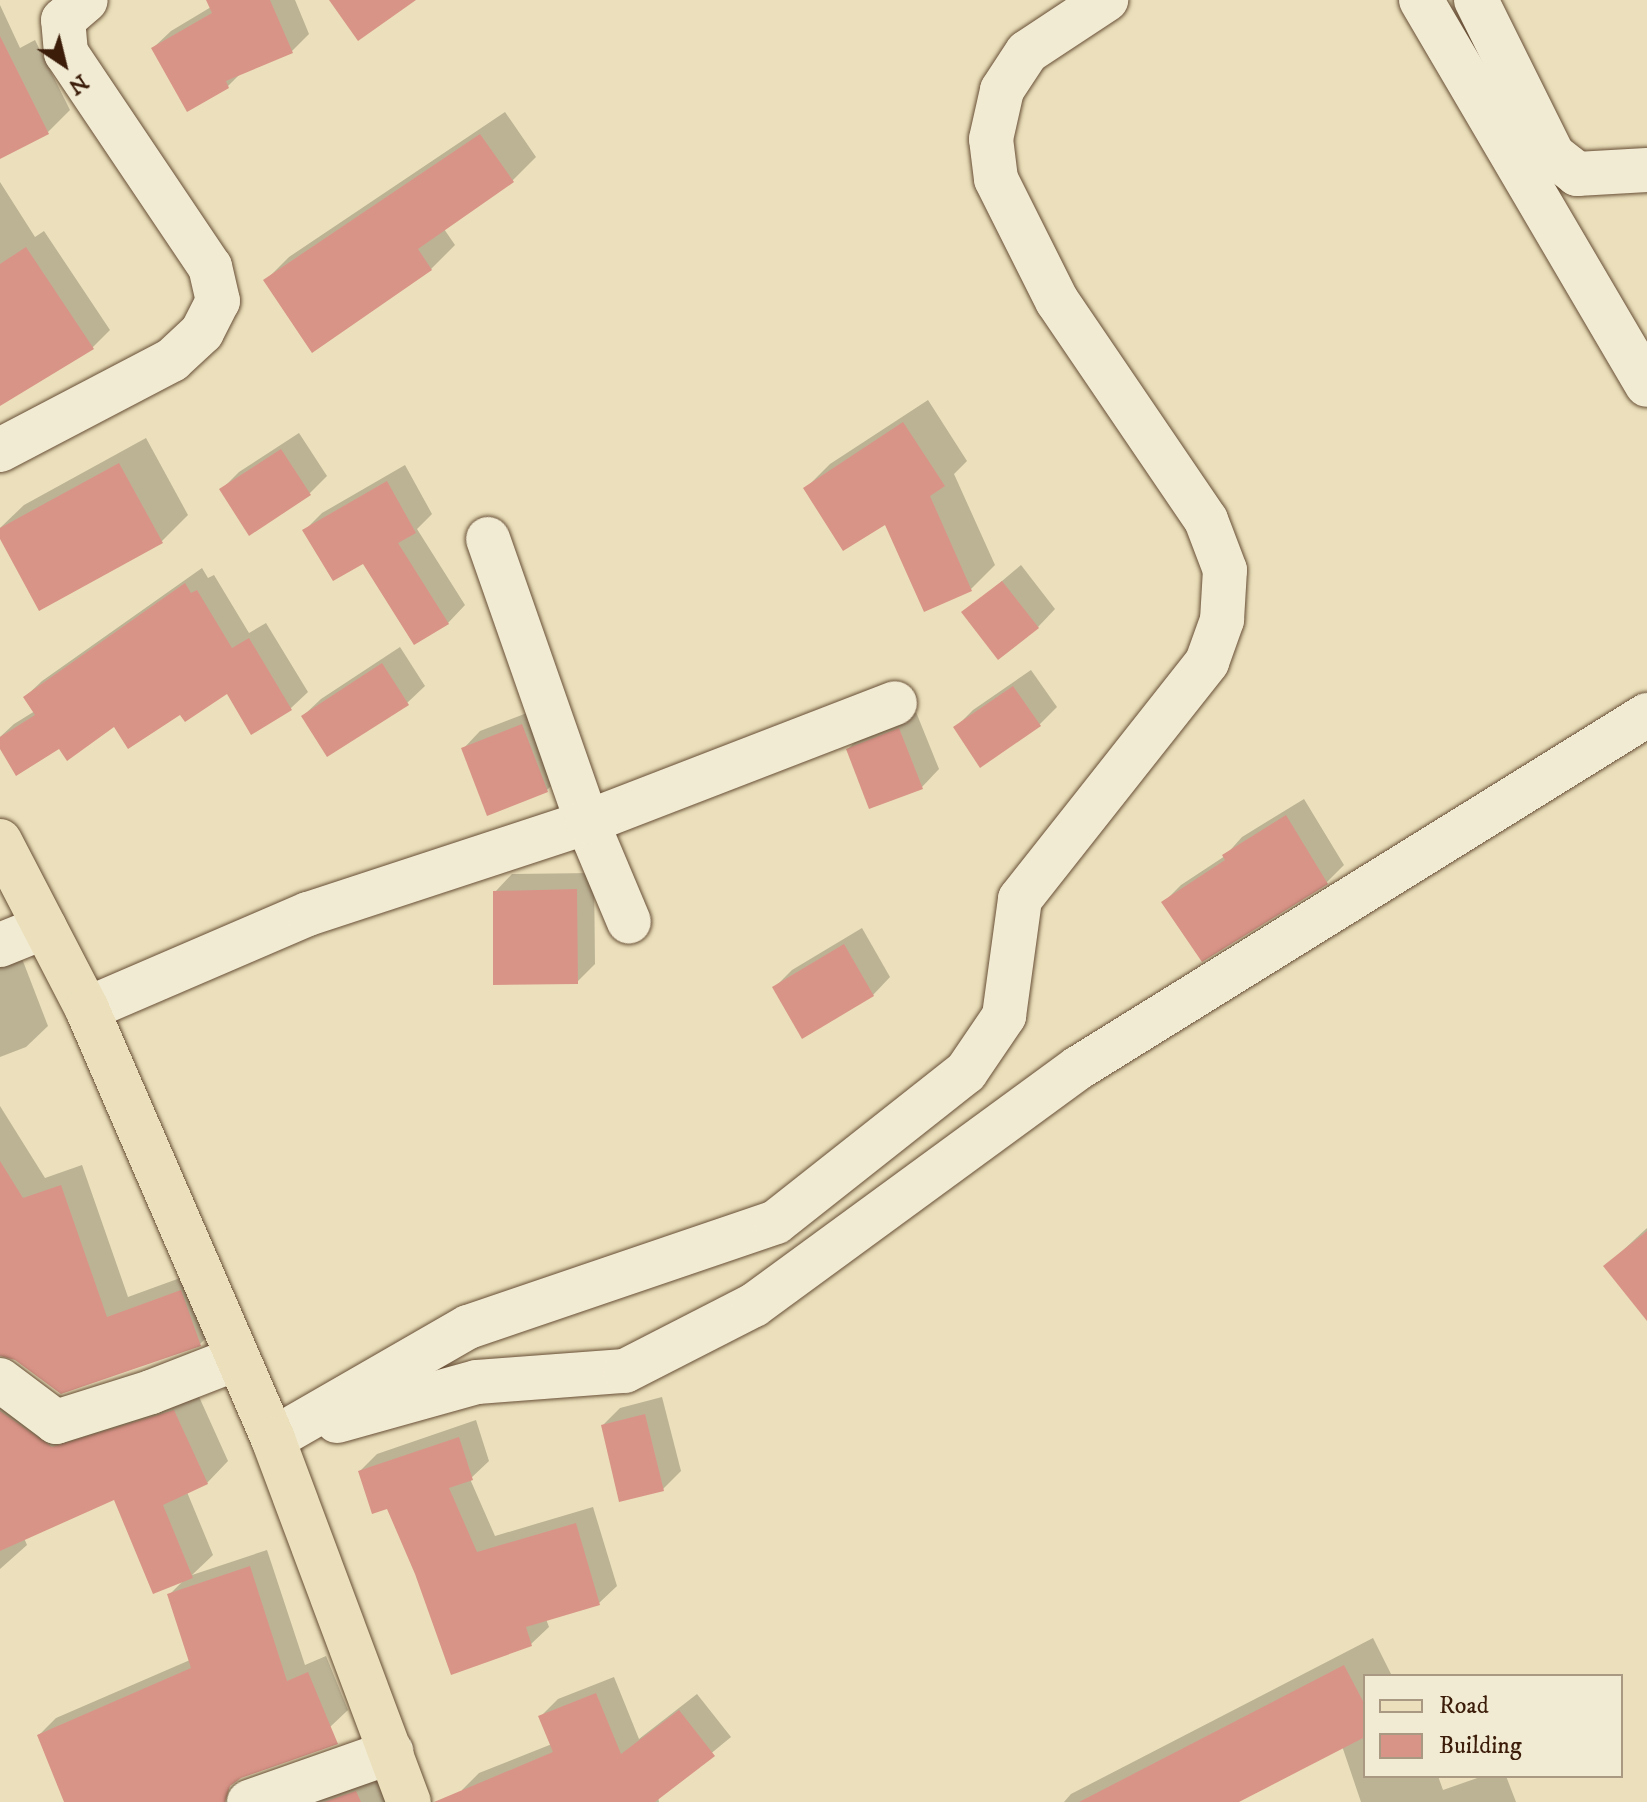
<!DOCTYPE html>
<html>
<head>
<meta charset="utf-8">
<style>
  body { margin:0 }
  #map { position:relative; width:1647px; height:1802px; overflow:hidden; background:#ebe0bb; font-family:"IM FELL DW Pica",serif }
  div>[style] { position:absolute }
  .shadow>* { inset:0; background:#0003 }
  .building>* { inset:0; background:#d99488 }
  .roads { filter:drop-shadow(0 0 2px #674e36) drop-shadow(0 0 2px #674e36) }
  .minor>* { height:44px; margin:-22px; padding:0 22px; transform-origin:22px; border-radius:22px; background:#f2ebd3 }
  .major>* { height:44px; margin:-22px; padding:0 22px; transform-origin:22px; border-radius:22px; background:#ebe0bb }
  span { translate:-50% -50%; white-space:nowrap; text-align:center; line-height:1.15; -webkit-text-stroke:7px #f2ebd3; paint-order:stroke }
  .legend { position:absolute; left:1363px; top:1674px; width:260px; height:104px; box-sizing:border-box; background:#f2ebd3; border:2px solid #a99983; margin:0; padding:10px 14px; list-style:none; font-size:24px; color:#3b1d0a }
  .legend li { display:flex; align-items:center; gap:16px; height:40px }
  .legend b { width:40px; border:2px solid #a99983 }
  .north { position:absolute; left:24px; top:24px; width:80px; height:80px; -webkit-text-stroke:6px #f2ebd3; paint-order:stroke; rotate:145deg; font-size:22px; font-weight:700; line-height:32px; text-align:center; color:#3b1d0a }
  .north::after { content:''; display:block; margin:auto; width:28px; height:36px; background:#3b1d0a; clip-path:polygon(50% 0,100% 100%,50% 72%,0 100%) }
</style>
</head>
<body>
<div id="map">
  <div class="shadow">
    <div style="clip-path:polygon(212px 0,295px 0,309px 34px,292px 51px,242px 72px,228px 86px,153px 48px,171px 31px,211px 7px)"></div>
    <div style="clip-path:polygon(0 5px,20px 48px,35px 40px,70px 110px,48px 132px,0 157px)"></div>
    <div style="clip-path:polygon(505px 112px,536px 157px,512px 181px,444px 229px,455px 245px,431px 269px,265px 281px,289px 257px)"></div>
    <div style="clip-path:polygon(0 182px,35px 237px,44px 231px,110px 330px,92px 348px,0 382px)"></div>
    <div style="clip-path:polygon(928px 400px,967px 461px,954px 474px,995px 565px,971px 589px,886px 522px,806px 488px,830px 464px)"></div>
    <div style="clip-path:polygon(299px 433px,327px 476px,309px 494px,221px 490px,239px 472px)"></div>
    <div style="clip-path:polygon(146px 438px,188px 515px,162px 541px,0 535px,0 528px,24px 505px)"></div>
    <div style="clip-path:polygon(405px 465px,432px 514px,417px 529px,465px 605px,448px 623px,364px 561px,305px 530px,322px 513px)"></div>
    <div style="clip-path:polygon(1021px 565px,1055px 609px,1038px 627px,964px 613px)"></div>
    <div style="clip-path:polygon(202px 568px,208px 578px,214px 575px,249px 633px,266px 623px,308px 692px,291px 708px,252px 732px,227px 691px,180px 712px,115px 725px,60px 747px,0 745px,0 737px,14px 724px,35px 711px,25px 697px,42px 681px)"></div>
    <div style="clip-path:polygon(400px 647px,425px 686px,407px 703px,303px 716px,321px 699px)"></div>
    <div style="clip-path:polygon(1031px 670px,1057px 707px,1040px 724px,981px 765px,955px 728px,973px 710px)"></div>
    <div style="clip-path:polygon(540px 708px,564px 773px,547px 790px,463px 749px,480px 731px)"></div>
    <div style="clip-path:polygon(916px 712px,939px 769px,922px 787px,848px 749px,865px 732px)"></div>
    <div style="clip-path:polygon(1304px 799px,1344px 865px,1327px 882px,1164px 902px,1181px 885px,1225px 856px,1242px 837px)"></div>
    <div style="clip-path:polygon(594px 873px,595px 964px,577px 982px,495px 892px,512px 874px)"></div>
    <div style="clip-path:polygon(862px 928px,890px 977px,873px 995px,775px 987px,792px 970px)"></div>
    <div style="clip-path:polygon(0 952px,21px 956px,48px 1026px,26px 1047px,0 1057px)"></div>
    <div style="clip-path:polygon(0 1106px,45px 1178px,82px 1165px,128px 1297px,202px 1270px,221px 1323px,200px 1344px,15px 1358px,0 1353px)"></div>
    <div style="clip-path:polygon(1647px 1228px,1647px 1317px,1606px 1266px)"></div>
    <div style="clip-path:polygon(0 1371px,75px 1426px,196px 1390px,228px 1461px,207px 1483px,187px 1492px,213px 1555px,192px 1575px,267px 1550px,305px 1665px,326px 1656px,348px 1710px,330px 1727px,152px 1802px,67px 1802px,39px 1735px,56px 1718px,190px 1660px,169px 1595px,185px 1579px,115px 1497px,24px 1538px,27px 1545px,0 1569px)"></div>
    <div style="clip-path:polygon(662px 1397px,681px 1471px,663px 1489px,603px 1425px,620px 1408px)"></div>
    <div style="clip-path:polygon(476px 1420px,489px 1461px,470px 1479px,495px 1536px,593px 1507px,617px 1586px,599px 1603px,546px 1619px,549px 1627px,531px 1644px,417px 1573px,388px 1507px,360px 1471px,377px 1454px)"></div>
    <div style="clip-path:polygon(1373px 1638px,1392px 1676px,1365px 1676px,1365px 1776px,1438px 1776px,1443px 1790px,1483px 1776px,1506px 1776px,1516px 1802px,1361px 1802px,1342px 1746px,1235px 1802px,1064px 1802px,1071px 1794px)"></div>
    <div style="clip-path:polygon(614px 1677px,639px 1739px,697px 1694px,731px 1737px,658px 1797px,659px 1802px,467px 1802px,462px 1790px,479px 1773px,552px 1744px,540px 1717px,558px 1699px)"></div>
    <div style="clip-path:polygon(383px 1770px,395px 1802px,291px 1802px)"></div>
  </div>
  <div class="building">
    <div style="clip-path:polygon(206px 0,270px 0,293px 53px,226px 81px,229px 88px,187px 112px,151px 48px,212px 13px)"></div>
    <div style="clip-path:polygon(329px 0,416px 0,358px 41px)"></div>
    <div style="clip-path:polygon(0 36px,49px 134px,0 159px)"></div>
    <div style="clip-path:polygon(480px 134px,514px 182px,418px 249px,432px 270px,312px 353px,263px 280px)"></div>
    <div style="clip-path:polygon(26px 247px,94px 349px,0 406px,0 264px)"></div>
    <div style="clip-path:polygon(903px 422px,945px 486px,930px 496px,972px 591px,924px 612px,885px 525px,843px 551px,803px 488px)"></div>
    <div style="clip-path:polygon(281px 449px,311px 495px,249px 536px,219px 489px)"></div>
    <div style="clip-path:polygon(119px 463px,163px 543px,39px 611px,0 539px,0 528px)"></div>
    <div style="clip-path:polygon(387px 481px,416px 533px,398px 543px,449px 624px,414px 645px,363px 564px,333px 581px,302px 530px)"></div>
    <div style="clip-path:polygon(1002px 581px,1039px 628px,998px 660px,961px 612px)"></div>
    <div style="clip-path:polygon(185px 583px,191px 593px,197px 590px,232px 648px,249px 638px,292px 710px,251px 735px,227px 694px,185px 722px,180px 715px,128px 749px,114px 727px,67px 761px,59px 749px,16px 776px,0 749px,0 737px,35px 715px,23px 697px)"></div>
    <div style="clip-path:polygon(382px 663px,409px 705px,327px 757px,301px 716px)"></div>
    <div style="clip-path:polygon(1013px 686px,1041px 726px,980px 768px,953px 727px)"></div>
    <div style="clip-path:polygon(522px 724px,548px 792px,487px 816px,461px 748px)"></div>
    <div style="clip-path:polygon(899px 728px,923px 789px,869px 809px,846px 749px)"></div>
    <div style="clip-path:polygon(1286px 815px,1328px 884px,1202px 962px,1161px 902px,1225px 860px,1222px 855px)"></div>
    <div style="clip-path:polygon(577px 889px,578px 984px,493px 985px,493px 891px)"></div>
    <div style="clip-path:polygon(844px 944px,874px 996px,802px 1039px,772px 987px)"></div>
    <div style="clip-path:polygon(0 1161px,23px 1198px,61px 1185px,107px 1317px,181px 1290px,201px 1346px,61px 1394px,15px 1360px,0 1356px)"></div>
    <div style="clip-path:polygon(1647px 1231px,1647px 1321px,1603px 1266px)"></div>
    <div style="clip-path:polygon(174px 1410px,208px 1484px,163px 1505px,193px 1578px,153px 1594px,114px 1500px,0 1551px,0 1411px,52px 1447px)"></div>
    <div style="clip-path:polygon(645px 1414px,664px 1491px,619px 1502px,601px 1425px)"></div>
    <div style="clip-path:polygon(459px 1437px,473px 1480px,449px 1488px,477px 1552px,576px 1523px,600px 1605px,526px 1627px,532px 1646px,451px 1675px,415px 1574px,387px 1509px,372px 1514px,358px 1471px)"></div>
    <div style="clip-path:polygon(250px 1566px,287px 1681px,308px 1672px,338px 1744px,241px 1778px,230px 1786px,225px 1802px,64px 1802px,37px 1735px,191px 1668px,167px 1594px)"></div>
    <div style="clip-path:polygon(1344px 1665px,1365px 1705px,1365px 1737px,1239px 1802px,1079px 1802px)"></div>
    <div style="clip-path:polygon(596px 1693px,621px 1754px,679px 1710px,715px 1756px,655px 1802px,434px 1802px,553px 1752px,538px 1716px)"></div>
    <div style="clip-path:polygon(356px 1791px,361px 1802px,324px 1802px)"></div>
  </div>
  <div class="roads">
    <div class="minor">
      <div style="left:1421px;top:0;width:446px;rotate:59.6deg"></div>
      <div style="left:1476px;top:0;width:173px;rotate:63.6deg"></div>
      <div style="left:1553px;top:155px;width:31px;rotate:38deg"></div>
      <div style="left:1577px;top:174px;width:70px;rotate:-3.3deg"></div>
      <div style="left:0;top:450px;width:194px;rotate:-27.6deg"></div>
      <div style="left:172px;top:360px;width:41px;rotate:-43deg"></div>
      <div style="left:202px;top:332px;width:35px;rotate:-63deg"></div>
      <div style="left:218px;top:301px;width:35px;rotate:-103deg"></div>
      <div style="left:210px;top:267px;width:258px;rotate:-123.9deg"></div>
      <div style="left:66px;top:53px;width:33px;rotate:-95deg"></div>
      <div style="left:63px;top:20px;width:30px;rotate:-41deg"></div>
      <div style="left:488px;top:539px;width:300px;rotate:70.7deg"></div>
      <div style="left:587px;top:822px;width:108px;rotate:67.2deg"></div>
      <div style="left:0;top:945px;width:48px;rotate:-21.8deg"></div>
      <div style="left:87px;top:1009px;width:241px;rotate:-23.3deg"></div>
      <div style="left:308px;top:914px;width:294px;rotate:-18.2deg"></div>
      <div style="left:587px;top:822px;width:330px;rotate:-21.1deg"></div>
      <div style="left:0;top:1380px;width:70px;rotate:36.9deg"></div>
      <div style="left:56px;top:1422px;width:100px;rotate:-17.5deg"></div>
      <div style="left:151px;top:1392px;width:93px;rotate:-21.3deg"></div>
      <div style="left:337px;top:1421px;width:145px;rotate:-15.6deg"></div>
      <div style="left:477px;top:1382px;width:148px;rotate:-4.3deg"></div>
      <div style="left:625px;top:1371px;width:145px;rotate:-27.1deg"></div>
      <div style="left:754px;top:1305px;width:401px;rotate:-36.2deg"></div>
      <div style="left:1078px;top:1068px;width:670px;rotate:-31.81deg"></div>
      <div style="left:273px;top:1439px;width:225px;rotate:-29.9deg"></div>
      <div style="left:468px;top:1327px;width:325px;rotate:-18.8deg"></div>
      <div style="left:776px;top:1222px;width:242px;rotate:-38.3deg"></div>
      <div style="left:966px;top:1072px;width:68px;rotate:-55.8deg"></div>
      <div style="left:1004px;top:1016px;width:118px;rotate:-82.2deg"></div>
      <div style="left:1020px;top:899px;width:302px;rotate:-51.7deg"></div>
      <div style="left:1207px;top:662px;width:45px;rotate:-70.3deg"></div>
      <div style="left:1222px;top:620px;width:50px;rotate:-86.6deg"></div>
      <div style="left:1225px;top:570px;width:53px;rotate:-110.8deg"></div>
      <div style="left:1206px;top:520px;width:265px;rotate:-124.2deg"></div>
      <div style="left:1057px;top:301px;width:136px;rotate:-116.6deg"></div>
      <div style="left:996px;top:179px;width:40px;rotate:-97.1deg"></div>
      <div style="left:991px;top:139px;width:50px;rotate:-77.3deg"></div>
      <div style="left:1002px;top:90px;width:45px;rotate:-56.7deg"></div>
      <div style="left:1027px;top:52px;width:95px;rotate:-33.4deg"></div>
      <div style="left:249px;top:1802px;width:151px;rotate:-19.4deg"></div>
    </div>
    <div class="major">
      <div style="left:0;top:841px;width:189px;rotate:62.6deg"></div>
      <div style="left:87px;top:1009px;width:469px;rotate:66.6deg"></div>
      <div style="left:273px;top:1439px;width:388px;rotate:69.5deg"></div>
    </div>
  </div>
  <ul class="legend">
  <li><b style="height:10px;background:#ebe0bb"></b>Road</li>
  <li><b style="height:22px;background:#d99488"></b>Building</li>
  </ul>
  <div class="north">N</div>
</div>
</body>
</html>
